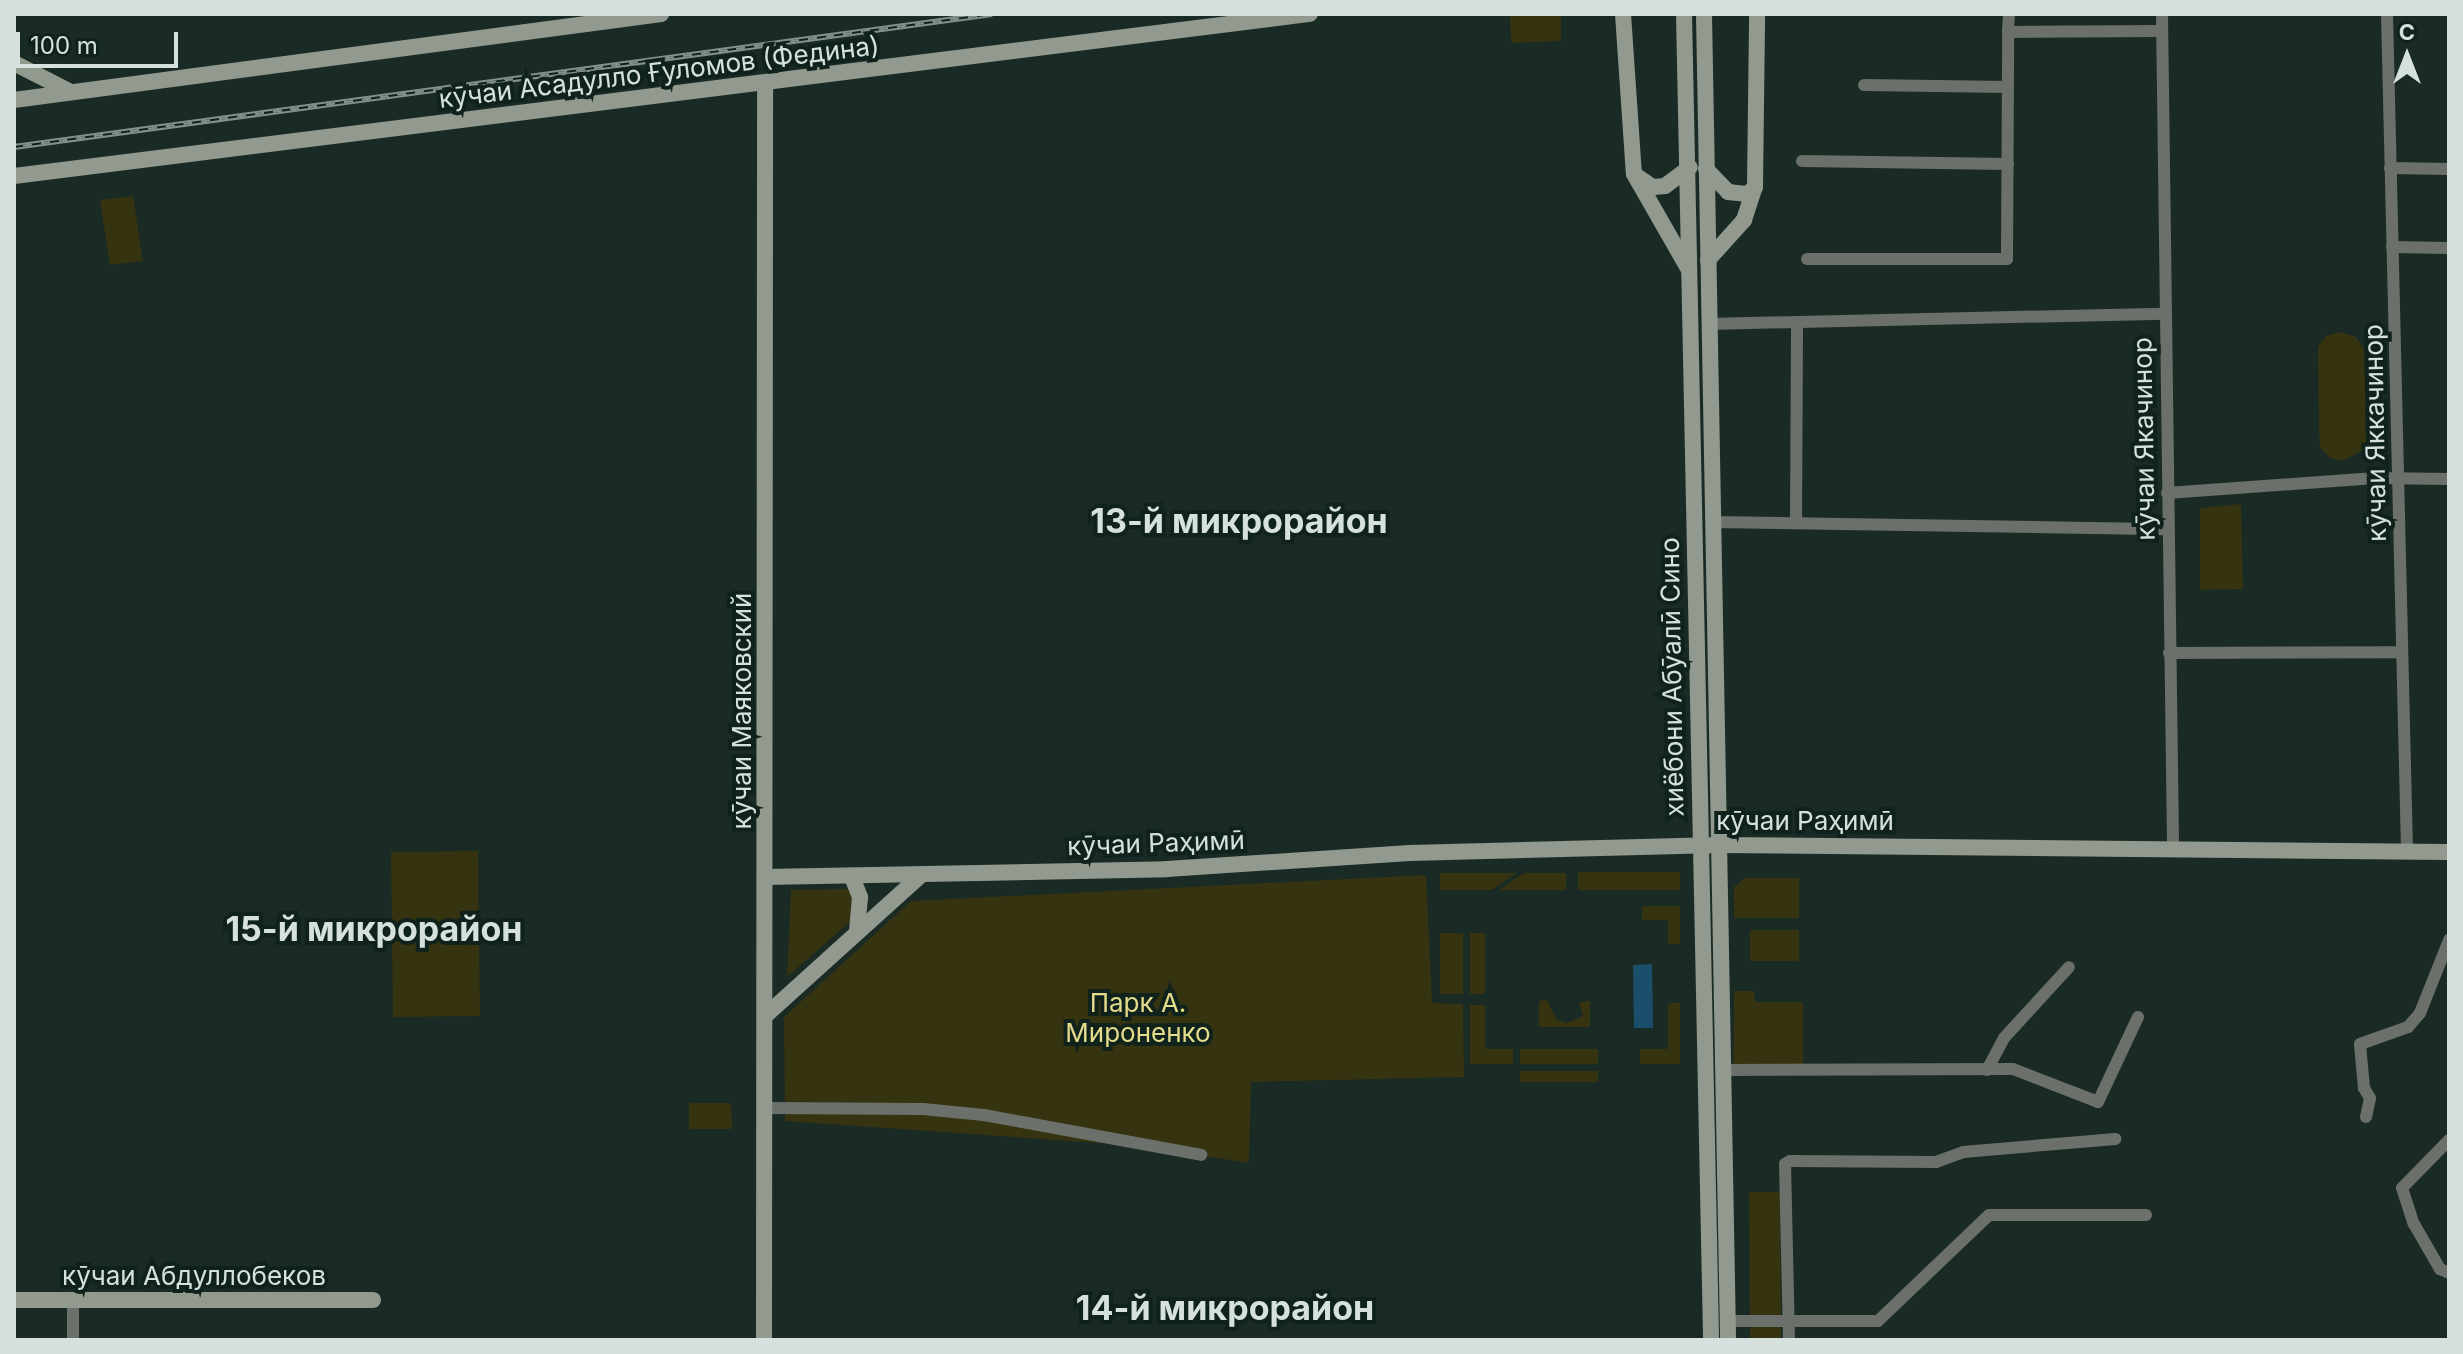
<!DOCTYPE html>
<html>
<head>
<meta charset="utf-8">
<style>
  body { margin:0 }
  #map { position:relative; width:2463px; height:1354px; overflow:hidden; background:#1a2b25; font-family:Inter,sans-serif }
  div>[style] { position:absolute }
  .green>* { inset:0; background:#363311 }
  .water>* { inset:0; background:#1b4e6a }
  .street>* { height:12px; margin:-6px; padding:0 6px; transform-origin:6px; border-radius:6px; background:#6c706a }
  .secondary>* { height:16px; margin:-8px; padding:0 8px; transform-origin:8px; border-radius:8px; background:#929a8f }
  .rail>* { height:6px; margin-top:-3px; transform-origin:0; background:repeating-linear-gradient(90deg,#10221c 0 9px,#83918c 0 18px); box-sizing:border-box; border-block:2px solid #83918c }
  span { translate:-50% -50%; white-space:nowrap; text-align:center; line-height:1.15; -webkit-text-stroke:8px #10221c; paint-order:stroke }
  .street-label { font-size:26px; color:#d6e1dd }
  .park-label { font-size:26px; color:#e4dc8b }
  .district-label { font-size:34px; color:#d6e1dd; font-weight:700 }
  .frame { position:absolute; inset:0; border:16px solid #d6e1dd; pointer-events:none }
  .north { position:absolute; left:2367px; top:16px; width:80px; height:80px; -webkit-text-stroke:6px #10221c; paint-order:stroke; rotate:0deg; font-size:22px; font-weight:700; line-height:32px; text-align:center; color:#d6e1dd }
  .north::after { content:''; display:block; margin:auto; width:28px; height:36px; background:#d6e1dd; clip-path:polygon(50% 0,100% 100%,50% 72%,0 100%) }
  .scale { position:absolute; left:16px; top:32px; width:162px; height:36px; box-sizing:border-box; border:4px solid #d6e1dd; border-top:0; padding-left:10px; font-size:24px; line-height:28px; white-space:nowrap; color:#d6e1dd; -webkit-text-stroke:6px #10221c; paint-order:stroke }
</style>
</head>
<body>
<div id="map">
  <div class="green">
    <div style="clip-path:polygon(1510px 14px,1561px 14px,1561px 41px,1511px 43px)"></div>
    <div style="clip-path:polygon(133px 196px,143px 261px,110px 265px,100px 200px)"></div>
    <div style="clip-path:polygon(2340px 332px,2356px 337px,2364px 349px,2367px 422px,2366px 448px,2343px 461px,2330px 458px,2320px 447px,2319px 425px,2318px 347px,2326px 336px)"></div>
    <div style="clip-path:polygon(2241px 504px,2243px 589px,2200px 590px,2200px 508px)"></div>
    <div style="clip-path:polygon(478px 851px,480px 1016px,393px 1017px,391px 852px)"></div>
    <div style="clip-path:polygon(1578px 872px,1680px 872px,1680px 890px,1578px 890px)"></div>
    <div style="clip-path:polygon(1440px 873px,1517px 873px,1492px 890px,1440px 890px)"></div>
    <div style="clip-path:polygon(1524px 873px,1566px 873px,1566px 890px,1499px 890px)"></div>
    <div style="clip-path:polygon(1426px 875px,1432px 1003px,1463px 1004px,1464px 1077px,1251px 1082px,1249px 1163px,1143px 1146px,785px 1121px,784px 1017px,911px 901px)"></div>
    <div style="clip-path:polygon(1745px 878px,1799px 878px,1799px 918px,1734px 918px,1734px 887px)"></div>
    <div style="clip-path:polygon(849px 889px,857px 896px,852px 920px,787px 977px,791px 890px)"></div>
    <div style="clip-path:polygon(1642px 906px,1680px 906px,1680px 944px,1668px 944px,1668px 920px,1642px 920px)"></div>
    <div style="clip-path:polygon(1750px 930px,1799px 930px,1799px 961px,1750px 961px)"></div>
    <div style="clip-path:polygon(1440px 933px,1463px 933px,1463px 994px,1440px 994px)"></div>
    <div style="clip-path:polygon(1470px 933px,1485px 933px,1485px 994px,1470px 994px)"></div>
    <div style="clip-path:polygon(1734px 991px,1754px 991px,1755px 1002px,1803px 1002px,1803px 1065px,1734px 1065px)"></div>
    <div style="clip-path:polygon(1547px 1000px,1557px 1020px,1567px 1023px,1583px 1016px,1579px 1002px,1590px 1001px,1590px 1027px,1539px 1027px,1539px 1001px)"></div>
    <div style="clip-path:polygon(1668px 1003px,1680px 1003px,1680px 1064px,1640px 1064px,1640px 1049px,1668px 1049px)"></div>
    <div style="clip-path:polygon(1470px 1005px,1485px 1005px,1485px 1049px,1513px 1049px,1513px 1064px,1470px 1064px)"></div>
    <div style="clip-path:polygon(1520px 1049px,1598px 1049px,1598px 1064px,1520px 1064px)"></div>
    <div style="clip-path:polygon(1520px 1071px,1598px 1071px,1598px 1082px,1520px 1082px)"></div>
    <div style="clip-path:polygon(731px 1103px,732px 1129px,689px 1129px,689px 1103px)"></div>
    <div style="clip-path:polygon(1749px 1192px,1780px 1192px,1781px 1340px,1750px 1340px)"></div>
  </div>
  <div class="water">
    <div style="clip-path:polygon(1652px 964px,1653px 1028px,1634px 1028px,1633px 965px)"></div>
  </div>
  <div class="street">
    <div style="left:2162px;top:14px;width:832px;rotate:89.24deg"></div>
    <div style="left:2387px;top:14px;width:837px;rotate:88.63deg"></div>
    <div style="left:2008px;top:32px;width:18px;rotate:-87deg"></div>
    <div style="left:1864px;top:85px;width:144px;rotate:0.8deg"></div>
    <div style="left:1802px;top:161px;width:206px;rotate:0.8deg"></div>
    <div style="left:2390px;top:168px;width:59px;rotate:1deg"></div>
    <div style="left:2392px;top:247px;width:57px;rotate:1deg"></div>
    <div style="left:1807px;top:259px;width:200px"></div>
    <div style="left:2007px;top:259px;width:227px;rotate:-89.7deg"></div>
    <div style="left:2008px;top:32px;width:154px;rotate:-0.4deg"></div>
    <div style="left:1708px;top:324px;width:456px;rotate:-1.3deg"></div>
    <div style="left:2167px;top:493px;width:209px;rotate:-4.1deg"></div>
    <div style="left:2375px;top:478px;width:74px;rotate:0.8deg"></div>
    <div style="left:1712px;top:522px;width:455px;rotate:0.9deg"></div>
    <div style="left:1796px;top:523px;width:198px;rotate:-89.7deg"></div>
    <div style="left:2169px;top:653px;width:233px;rotate:-0.2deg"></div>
    <div style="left:1723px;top:1070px;width:290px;rotate:-0.2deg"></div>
    <div style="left:2013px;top:1069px;width:91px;rotate:21.2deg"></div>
    <div style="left:2098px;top:1102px;width:94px;rotate:-64.8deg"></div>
    <div style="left:1987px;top:1070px;width:36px;rotate:-62deg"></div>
    <div style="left:2004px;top:1038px;width:96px;rotate:-47.5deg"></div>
    <div style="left:765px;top:1108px;width:158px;rotate:0.4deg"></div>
    <div style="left:923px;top:1109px;width:61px;rotate:5.6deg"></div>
    <div style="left:984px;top:1115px;width:221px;rotate:10.4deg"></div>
    <div style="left:2366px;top:1117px;width:19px;rotate:-78deg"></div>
    <div style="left:2370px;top:1098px;width:12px;rotate:-121deg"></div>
    <div style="left:2364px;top:1088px;width:44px;rotate:-95.2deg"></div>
    <div style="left:2360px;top:1044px;width:51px;rotate:-19.5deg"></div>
    <div style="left:2408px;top:1027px;width:18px;rotate:-49deg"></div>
    <div style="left:2420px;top:1013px;width:79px;rotate:-68.3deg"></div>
    <div style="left:2449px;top:1140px;width:67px;rotate:134.4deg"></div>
    <div style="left:2402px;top:1188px;width:38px;rotate:72deg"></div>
    <div style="left:2414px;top:1224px;width:52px;rotate:60deg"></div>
    <div style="left:2440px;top:1269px;width:10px;rotate:24deg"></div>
    <div style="left:73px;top:1301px;width:39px;rotate:90deg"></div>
    <div style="left:1727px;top:1321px;width:151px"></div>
    <div style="left:1878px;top:1321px;width:153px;rotate:-43.7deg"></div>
    <div style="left:1989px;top:1215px;width:157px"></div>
    <div style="left:1789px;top:1340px;width:176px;rotate:-91.3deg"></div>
    <div style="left:1785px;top:1164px;width:6px;rotate:-31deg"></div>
    <div style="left:1790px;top:1161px;width:146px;rotate:0.4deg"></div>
    <div style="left:1936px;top:1162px;width:29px;rotate:-20deg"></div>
    <div style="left:1963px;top:1152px;width:153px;rotate:-4.9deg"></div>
  </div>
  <div class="secondary">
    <div style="left:1623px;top:14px;width:160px;rotate:86.1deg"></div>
    <div style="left:1634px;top:174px;width:111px;rotate:60.2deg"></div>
    <div style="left:1684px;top:14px;width:1326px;rotate:88.83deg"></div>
    <div style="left:1704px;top:14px;width:1326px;rotate:88.96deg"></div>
    <div style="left:14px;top:63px;width:64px;rotate:27deg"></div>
    <div style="left:14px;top:100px;width:653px;rotate:-7.57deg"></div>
    <div style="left:1706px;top:169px;width:32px;rotate:46deg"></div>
    <div style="left:1728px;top:192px;width:20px;rotate:6deg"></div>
    <div style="left:1748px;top:194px;width:10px;rotate:-45deg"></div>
    <div style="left:1635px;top:175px;width:22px;rotate:34deg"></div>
    <div style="left:1653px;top:187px;width:12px;rotate:-5deg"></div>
    <div style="left:1665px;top:186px;width:31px;rotate:-37deg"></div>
    <div style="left:14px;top:176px;width:1306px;rotate:-7.13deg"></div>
    <div style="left:1708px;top:260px;width:54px;rotate:-48deg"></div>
    <div style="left:1744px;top:220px;width:35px;rotate:-72deg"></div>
    <div style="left:1755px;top:187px;width:173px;rotate:-89.3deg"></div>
    <div style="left:765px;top:877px;width:402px;rotate:-1.1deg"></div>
    <div style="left:1167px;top:869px;width:243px;rotate:-3.8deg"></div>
    <div style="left:1409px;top:853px;width:309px;rotate:-1.5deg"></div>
    <div style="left:1718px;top:845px;width:731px;rotate:0.55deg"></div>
    <div style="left:852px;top:877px;width:22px;rotate:68deg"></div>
    <div style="left:860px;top:897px;width:33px;rotate:95deg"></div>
    <div style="left:765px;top:1016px;width:210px;rotate:-42.1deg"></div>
    <div style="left:14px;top:1300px;width:359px"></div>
    <div style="left:764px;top:1340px;width:1257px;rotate:-89.95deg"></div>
  </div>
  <div class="rail">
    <div style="left:14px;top:147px;width:987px;rotate:-7.74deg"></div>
  </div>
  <div class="street-label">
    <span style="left:659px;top:72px;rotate:-7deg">кӯчаи Асадулло Ғуломов (Федина)</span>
    <span style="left:2375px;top:433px;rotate:-91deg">кӯчаи Яккачинор</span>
    <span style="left:2144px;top:439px;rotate:-91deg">кӯчаи Якачинор</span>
    <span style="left:1672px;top:677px;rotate:-91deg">хиёбони Абӯалӣ Сино</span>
    <span style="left:742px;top:711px;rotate:-90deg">кӯчаи Маяковский</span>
    <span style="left:1805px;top:821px">кӯчаи Раҳимӣ</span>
    <span style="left:1156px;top:843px;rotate:-2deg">кӯчаи Раҳимӣ</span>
    <span style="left:194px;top:1276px">кӯчаи Абдуллобеков</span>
  </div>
  <div class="park-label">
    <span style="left:1138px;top:1018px">Парк А.<br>Мироненко</span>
  </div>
  <div class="district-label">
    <span style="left:1239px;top:521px">13-й микрорайон</span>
    <span style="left:374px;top:929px">15-й микрорайон</span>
    <span style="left:1225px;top:1308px">14-й микрорайон</span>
  </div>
  <div class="frame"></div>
  <div class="north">С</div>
  <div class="scale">100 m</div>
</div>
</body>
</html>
